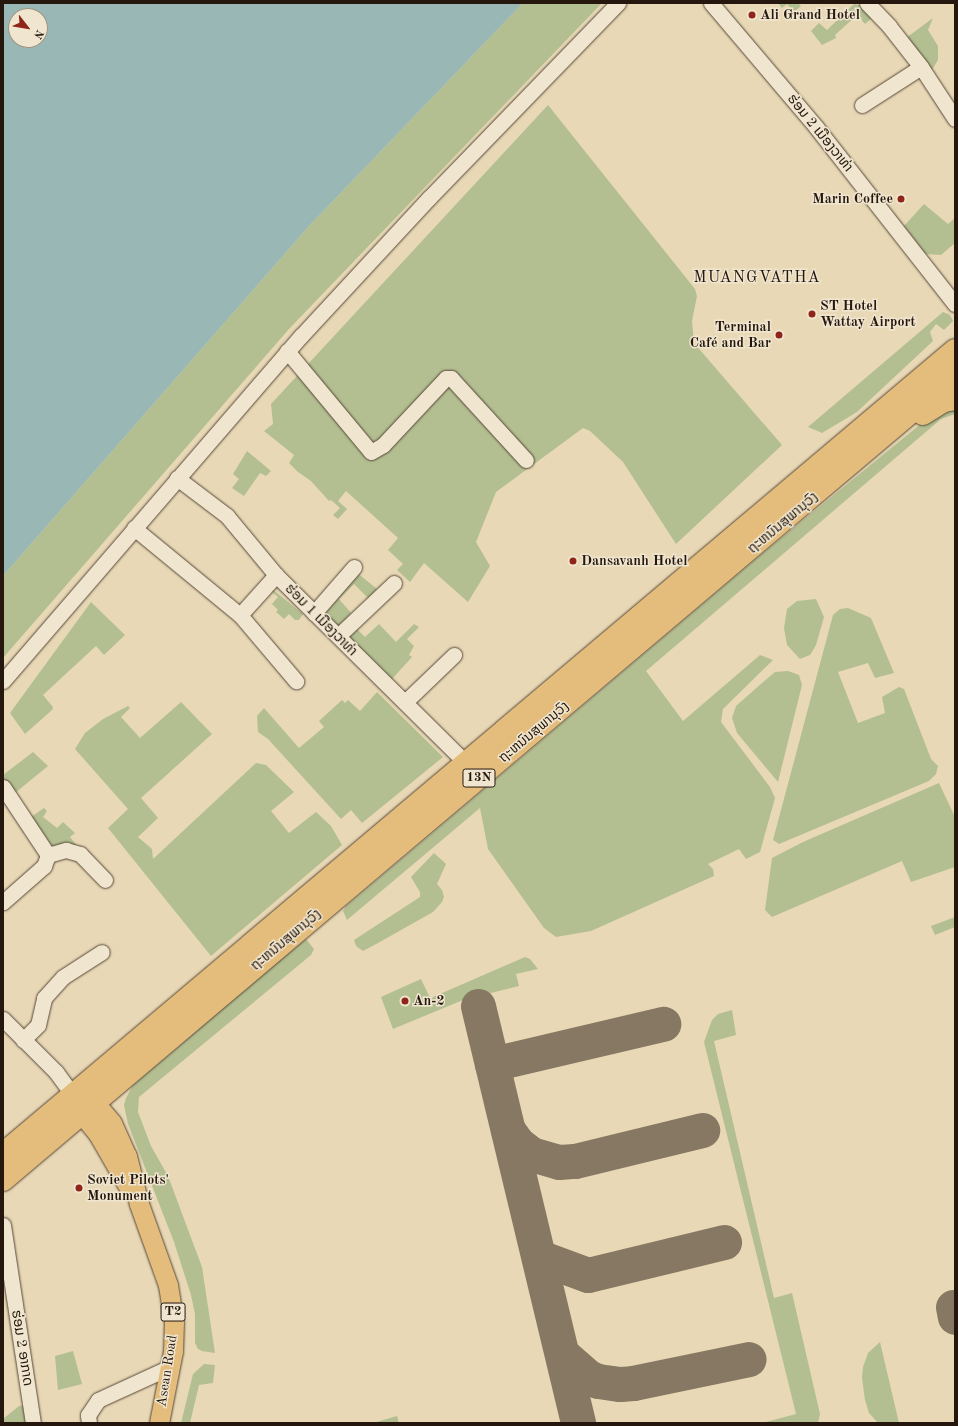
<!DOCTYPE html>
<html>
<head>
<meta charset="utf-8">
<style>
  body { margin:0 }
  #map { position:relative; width:958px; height:1426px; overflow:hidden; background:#e8d8b6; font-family:"Old Standard TT","Noto Sans Lao",serif }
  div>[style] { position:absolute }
  .green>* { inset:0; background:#b3bf91 }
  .water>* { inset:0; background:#99b8b5 }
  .taxiway>* { height:35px; margin:-17.5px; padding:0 17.5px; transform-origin:17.5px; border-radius:17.5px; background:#867862 }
  .roads { filter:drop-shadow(0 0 1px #564737) drop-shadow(0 0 1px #564737) }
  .minor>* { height:15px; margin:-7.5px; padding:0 7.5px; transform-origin:7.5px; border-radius:7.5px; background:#f0e6d0 }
  .major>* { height:19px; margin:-9.5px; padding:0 9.5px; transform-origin:9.5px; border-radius:9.5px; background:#e4bc7b }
  .highway>* { height:22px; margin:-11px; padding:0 11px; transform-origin:11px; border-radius:11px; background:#e4bc7b }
  .dots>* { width:11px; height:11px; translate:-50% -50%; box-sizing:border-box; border:2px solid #f0e6d0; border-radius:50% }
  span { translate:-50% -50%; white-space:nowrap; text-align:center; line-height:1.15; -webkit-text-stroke:3px #f0e6d0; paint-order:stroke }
  .shield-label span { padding:1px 3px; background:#f0e6d0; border:1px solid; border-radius:3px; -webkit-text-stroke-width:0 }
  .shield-label { font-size:13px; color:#25170d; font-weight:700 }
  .poi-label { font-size:14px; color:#25170d; font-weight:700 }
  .left { translate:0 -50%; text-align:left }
  .right { translate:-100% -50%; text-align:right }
  .street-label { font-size:14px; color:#25170d }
  .quarter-label { font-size:16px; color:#25170d; letter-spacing:1px }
  .frame { position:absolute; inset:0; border:4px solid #25170d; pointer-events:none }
  .north { position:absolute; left:8px; top:8px; width:40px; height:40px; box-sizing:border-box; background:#f0e6d0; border:1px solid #9f9382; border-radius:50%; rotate:121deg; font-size:11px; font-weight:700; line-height:16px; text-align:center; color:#25170d }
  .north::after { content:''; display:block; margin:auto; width:14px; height:18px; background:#8f2418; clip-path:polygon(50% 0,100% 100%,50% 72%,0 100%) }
</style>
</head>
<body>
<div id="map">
  <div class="green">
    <div style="clip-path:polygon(523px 3px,602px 3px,289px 329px,3px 658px,3px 576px,310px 225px)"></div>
    <div style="clip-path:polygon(778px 3px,798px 3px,801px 6px,794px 12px,787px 4px,782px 8px)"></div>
    <div style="clip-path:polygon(854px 4px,862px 6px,872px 18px,865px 24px,857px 15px,835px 35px,836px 38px,822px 45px,811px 31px,819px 23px,827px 30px)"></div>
    <div style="clip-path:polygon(933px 18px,928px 30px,938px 46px,938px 60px,932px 70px,906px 38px)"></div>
    <div style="clip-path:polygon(548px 105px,695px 289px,697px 296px,692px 321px,694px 343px,782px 445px,676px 544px,623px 462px,590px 431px,583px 428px,496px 492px,476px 542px,490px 566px,468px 602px,424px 563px,410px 582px,397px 570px,403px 564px,388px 550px,398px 538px,346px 491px,338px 501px,347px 509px,338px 519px,333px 515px,340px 508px,331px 500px,329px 501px,311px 481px,298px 472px,289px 463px,294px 455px,264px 431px,273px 424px,271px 404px)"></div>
    <div style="clip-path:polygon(924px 204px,948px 224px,955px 218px,955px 243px,941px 255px,925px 254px,904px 226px)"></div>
    <div style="clip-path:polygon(943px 312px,950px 315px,953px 321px,944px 330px,936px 324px,930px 332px,933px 341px,857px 412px,822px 433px,808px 427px)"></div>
    <div style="clip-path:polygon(955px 407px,955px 414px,941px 419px,646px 671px,683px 721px,760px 655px,773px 660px,723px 709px,721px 722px,770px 787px,775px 798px,760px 852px,746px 859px,739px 849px,708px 864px,713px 869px,714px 876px,591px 931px,556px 937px,544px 928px,488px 849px,480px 808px,347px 920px,343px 911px,346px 906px,763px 553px,928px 418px)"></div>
    <div style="clip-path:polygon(247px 451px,271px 471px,266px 476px,260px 473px,244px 496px,232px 488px,239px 479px,233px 474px)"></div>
    <div style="clip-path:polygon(356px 572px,377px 589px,368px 598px,354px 584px,339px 599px,351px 613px,339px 626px,323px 613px)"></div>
    <div style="clip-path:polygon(272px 589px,303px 614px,299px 620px,295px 620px,289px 614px,284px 619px,276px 612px,278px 610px,272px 604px,278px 597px,271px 591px)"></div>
    <div style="clip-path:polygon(816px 599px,824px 617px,816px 645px,810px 655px,800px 659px,787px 645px,784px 628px,787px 609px,797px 601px)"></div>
    <div style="clip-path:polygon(91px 602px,125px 635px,104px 655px,96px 646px,43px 695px,53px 707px,52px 710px,25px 734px,10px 713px)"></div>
    <div style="clip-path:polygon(848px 608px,871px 618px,894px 673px,875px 678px,868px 663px,838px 672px,858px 723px,885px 713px,882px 697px,899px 687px,904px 689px,931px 759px,938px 766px,936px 774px,929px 781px,779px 844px,773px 840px,833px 615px,840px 609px)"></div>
    <div style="clip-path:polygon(379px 624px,396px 642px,414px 624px,419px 627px,407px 639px,414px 646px,409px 655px,412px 657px,392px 679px,347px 638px,355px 627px,365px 637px)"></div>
    <div style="clip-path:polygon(788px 671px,799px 675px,802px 685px,778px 782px,737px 733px,732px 718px,736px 706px,762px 683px,775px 672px)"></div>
    <div style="clip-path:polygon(377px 692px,443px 757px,362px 823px,351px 810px,341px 819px,268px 739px,258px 732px,257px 716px,264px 708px,299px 748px,324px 727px,319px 721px,342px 700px,345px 703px,348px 700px,360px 711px)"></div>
    <div style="clip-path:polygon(181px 702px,212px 734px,141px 798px,158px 818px,138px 837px,152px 849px,153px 859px,256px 763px,266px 765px,294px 792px,271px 811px,289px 833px,316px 812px,331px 826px,342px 845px,211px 956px,108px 828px,128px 809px,75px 749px,85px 733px,103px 719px,128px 706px,130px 708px,121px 717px,140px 738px)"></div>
    <div style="clip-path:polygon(33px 752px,48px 766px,15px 793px,3px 779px,3px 775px)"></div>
    <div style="clip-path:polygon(939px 783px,955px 817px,955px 867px,911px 882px,902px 861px,772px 917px,765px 910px,772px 858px,803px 842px)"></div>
    <div style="clip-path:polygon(44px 808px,47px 811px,43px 817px,57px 828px,63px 822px,75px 833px,70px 837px,78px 847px,55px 850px,31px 817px)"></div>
    <div style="clip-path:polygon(434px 853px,446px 864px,437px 884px,442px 890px,444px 897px,442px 902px,433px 912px,378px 943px,363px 951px,356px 946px,354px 940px,420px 897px,420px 892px,411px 877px)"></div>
    <div style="clip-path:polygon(955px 917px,955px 927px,935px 935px,931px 926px)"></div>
    <div style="clip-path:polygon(306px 939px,314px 949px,311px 955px,139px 1097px,138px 1112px,151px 1146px,168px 1176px,202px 1267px,215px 1353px,202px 1351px,198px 1349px,195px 1343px,195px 1314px,191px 1295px,174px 1242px,128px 1124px,124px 1105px,126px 1098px,133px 1085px,183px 1043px,217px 1010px)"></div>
    <div style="clip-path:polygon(525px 957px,530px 959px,538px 969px,516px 974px,519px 986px,463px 1000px,393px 1029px,381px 997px,421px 979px,431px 1000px,433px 997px)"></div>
    <div style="clip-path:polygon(732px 1010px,736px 1035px,714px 1041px,774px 1298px,792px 1293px,820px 1414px,818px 1423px,762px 1423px,796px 1414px,704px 1042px,712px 1020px,718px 1014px)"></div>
    <div style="clip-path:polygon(880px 1342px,899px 1423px,878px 1423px,869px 1413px,865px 1400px,862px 1378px,863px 1367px,868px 1353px)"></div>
    <div style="clip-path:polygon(73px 1351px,82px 1384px,58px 1390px,55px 1356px)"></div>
    <div style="clip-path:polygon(204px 1364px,215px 1365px,213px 1383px,199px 1385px,190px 1423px,181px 1423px,193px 1374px)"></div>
    <div style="clip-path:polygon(27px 1405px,30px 1423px,3px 1423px,3px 1419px,19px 1406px)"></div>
    <div style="clip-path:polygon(397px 1416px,399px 1423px,373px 1423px)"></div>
  </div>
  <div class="water">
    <div style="clip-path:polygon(evenodd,3px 3px,523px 3px,310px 225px,3px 576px,3px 3px,16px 16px,40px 16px,40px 40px,16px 40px,16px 16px)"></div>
  </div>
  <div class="taxiway">
    <div style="left:478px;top:1006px;width:429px;rotate:76.5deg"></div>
    <div style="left:492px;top:1064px;width:176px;rotate:-13.2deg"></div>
    <div style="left:508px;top:1130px;width:16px;rotate:55deg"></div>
    <div style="left:517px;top:1143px;width:18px;rotate:38deg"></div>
    <div style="left:531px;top:1154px;width:29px;rotate:16deg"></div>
    <div style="left:559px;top:1162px;width:16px;rotate:-4deg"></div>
    <div style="left:575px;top:1161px;width:131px;rotate:-13.7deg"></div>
    <div style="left:539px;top:1257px;width:52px;rotate:20.2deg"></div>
    <div style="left:588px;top:1275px;width:140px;rotate:-13.6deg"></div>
    <div style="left:953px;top:1307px;width:10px;rotate:79deg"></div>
    <div style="left:563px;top:1355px;width:33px;rotate:41deg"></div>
    <div style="left:588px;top:1377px;width:11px;rotate:22deg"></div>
    <div style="left:598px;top:1381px;width:22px;rotate:8deg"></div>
    <div style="left:620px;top:1384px;width:13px;rotate:-4deg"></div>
    <div style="left:633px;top:1383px;width:118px;rotate:-11.7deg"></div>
  </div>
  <div class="roads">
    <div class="minor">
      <div style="left:711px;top:3px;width:162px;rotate:49.7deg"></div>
      <div style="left:816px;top:127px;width:225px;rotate:51.9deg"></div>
      <div style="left:867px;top:3px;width:32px;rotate:46deg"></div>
      <div style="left:889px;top:26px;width:52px;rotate:52deg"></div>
      <div style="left:921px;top:67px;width:62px;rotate:56.8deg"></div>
      <div style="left:862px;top:105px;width:70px;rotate:-32.8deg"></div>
      <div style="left:287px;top:351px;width:131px;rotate:50.3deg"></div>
      <div style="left:371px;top:452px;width:14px;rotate:-30deg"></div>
      <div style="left:383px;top:445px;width:92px;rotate:-46.8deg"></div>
      <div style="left:446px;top:378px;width:5px"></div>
      <div style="left:451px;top:378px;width:111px;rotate:47.6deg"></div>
      <div style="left:177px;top:478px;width:63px;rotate:37.2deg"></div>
      <div style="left:227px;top:516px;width:77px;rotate:50.3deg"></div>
      <div style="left:276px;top:575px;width:267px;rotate:44.7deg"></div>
      <div style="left:134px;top:528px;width:137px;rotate:39.4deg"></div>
      <div style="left:240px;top:615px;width:87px;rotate:49.7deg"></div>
      <div style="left:314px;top:613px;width:61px;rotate:-49deg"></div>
      <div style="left:240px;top:615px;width:54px;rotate:-48deg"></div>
      <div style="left:338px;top:636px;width:77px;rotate:-43.4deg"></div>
      <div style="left:3px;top:681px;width:456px;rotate:-49.2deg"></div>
      <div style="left:301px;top:336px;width:188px;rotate:-47.2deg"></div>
      <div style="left:429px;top:198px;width:272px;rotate:-45.9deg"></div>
      <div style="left:405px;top:702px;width:68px;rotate:-43.8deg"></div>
      <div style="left:3px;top:787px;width:82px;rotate:56.5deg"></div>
      <div style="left:48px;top:855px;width:12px;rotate:110deg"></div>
      <div style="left:44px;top:866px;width:55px;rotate:138.7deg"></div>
      <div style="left:48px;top:855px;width:19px;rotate:-16deg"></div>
      <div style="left:66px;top:850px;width:15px;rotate:16deg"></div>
      <div style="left:80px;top:854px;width:36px;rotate:46deg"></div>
      <div style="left:3px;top:1019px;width:75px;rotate:45deg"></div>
      <div style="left:56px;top:1072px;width:29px;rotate:54deg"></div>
      <div style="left:23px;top:1040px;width:21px;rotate:-45deg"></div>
      <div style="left:38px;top:1025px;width:28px;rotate:-77deg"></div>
      <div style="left:44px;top:998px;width:28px;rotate:-48deg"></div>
      <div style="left:63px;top:977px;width:46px;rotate:-32.7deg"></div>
      <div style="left:3px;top:1225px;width:200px;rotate:81.4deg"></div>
      <div style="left:89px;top:1423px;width:8px;rotate:-97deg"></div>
      <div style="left:88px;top:1415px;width:18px;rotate:-56deg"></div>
      <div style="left:98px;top:1400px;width:79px;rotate:-24.6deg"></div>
    </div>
    <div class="major">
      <div style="left:86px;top:1092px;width:40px;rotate:50deg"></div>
      <div style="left:112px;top:1123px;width:36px;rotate:66deg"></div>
      <div style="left:127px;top:1156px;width:49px;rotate:76deg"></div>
      <div style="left:139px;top:1204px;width:86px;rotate:70.3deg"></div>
      <div style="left:168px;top:1285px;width:37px;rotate:81deg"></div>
      <div style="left:174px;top:1322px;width:29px;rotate:92deg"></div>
      <div style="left:173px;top:1351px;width:73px;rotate:101deg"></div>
      <div style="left:72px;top:1102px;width:41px;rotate:50.9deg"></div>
      <div style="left:98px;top:1134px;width:62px;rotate:60.1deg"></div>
    </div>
    <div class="highway">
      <div style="left:923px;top:414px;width:25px;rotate:-32deg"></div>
      <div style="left:944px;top:401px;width:11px;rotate:-10deg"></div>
      <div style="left:3px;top:1154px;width:1246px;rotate:-40.18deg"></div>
      <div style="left:3px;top:1180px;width:1247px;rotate:-40.22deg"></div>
    </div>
  </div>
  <div class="dots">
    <div style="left:752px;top:15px;background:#8f2418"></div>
    <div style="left:901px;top:199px;background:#8f2418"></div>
    <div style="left:812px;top:314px;background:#8f2418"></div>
    <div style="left:779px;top:335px;background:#8f2418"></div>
    <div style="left:573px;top:561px;background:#8f2418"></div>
    <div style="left:405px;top:1001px;background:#8f2418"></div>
    <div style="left:79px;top:1188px;background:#8f2418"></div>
  </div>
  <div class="shield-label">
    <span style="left:479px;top:778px">13N</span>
    <span style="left:173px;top:1312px">T2</span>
  </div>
  <div class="poi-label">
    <span class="left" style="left:760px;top:15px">Ali Grand Hotel</span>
    <span class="right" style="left:893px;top:199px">Marin Coffee</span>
    <span class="left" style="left:820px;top:314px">ST Hotel<br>Wattay Airport</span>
    <span class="right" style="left:771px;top:335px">Terminal<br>Café and Bar</span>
    <span class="left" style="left:581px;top:561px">Dansavanh Hotel</span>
    <span class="left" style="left:413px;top:1001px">An-2</span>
    <span class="left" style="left:87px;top:1188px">Soviet Pilots'<br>Monument</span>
  </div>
  <div class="street-label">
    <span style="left:820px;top:133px;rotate:51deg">ຮ່ອມ 2 ເມືອງວາທ່າ</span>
    <span style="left:783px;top:523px;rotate:-40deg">ຖະຫນົນສຸພານຸວົງ</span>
    <span style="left:321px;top:620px;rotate:45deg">ຮ່ອມ 1 ເມືອງວາທ່າ</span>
    <span style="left:534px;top:732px;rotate:-40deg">ຖະຫນົນສຸພານຸວົງ</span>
    <span style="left:286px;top:940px;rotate:-40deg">ຖະຫນົນສຸພານຸວົງ</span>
    <span style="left:22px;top:1348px;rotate:81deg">ຮ່ອມ 2 ອາກາດ</span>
    <span style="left:167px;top:1371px;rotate:-81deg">Asean Road</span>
  </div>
  <div class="quarter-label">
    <span style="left:757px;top:278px">MUANGVATHA</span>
  </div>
  <div class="frame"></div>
  <div class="north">N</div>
</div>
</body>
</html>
